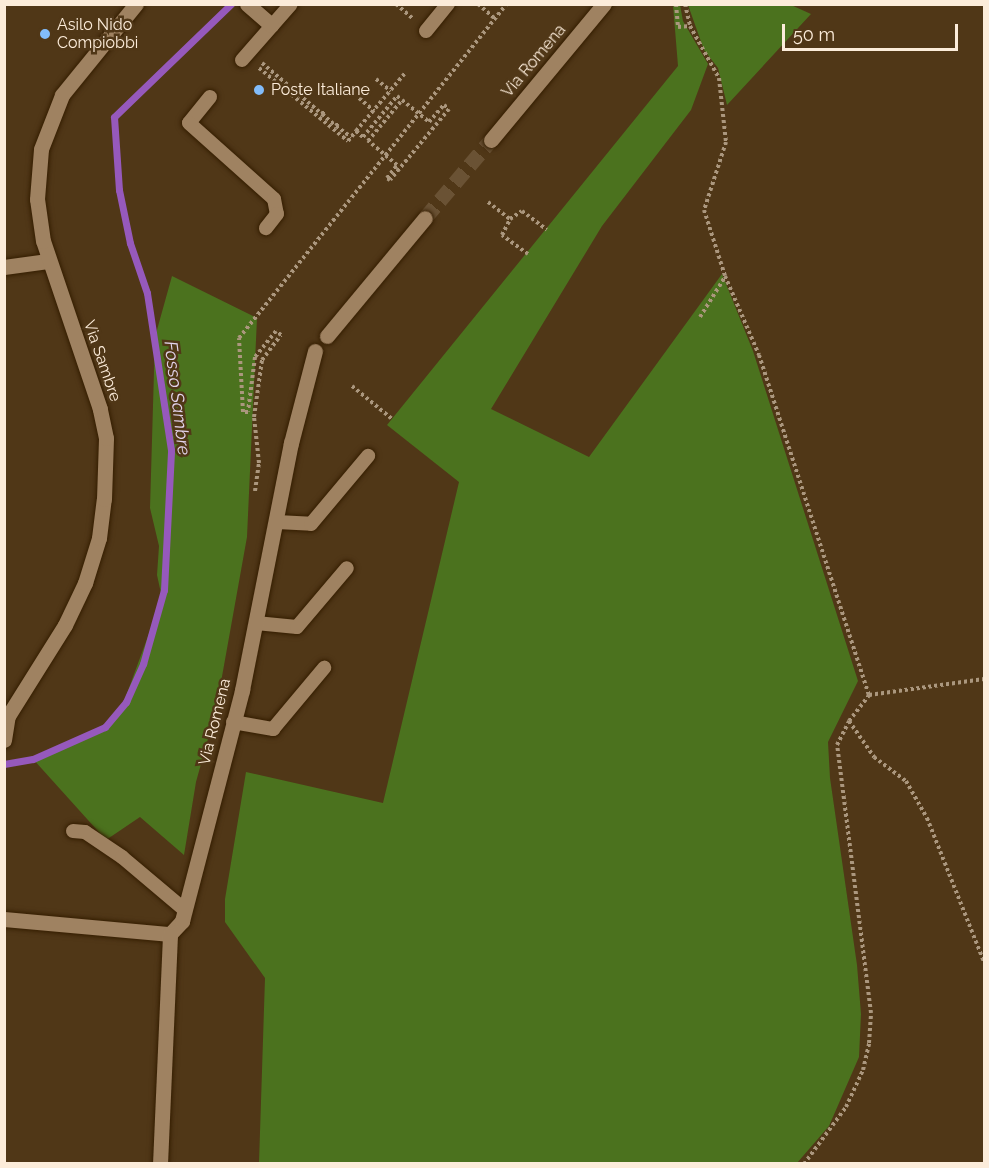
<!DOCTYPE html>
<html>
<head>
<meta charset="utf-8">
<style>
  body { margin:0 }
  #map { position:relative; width:989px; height:1168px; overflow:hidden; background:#503717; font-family:Raleway,sans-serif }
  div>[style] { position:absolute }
  .green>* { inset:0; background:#4b721e }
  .stream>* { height:7px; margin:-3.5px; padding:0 3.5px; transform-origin:3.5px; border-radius:3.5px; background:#9659bc }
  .minor-tunnel>* { height:15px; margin-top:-7.5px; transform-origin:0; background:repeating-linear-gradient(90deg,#6a5234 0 15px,transparent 0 23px) }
  .path>* { height:4px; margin-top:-2px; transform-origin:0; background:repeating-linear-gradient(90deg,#ab977e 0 3px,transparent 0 6px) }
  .roads { filter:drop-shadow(0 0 2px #351e00) drop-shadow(0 0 2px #351e00) }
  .service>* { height:14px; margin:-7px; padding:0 7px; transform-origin:7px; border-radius:7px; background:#9f8261 }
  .minor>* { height:15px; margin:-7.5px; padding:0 7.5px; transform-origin:7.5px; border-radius:7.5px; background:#9f8261 }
  .tertiary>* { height:15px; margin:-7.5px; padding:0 7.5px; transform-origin:7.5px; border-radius:7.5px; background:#9f8261 }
  .dots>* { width:16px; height:16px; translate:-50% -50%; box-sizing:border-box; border:3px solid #503717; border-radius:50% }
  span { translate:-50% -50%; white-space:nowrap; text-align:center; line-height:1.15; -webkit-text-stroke:5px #503717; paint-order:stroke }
  .poi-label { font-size:16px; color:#fcecda }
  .left { translate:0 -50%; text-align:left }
  .street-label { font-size:16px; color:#fcecda }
  .water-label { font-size:18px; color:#e3d4ed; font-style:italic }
  .frame { position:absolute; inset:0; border:6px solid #fcecda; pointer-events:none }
  .scale { position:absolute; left:782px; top:24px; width:176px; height:27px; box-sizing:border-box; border:3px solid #fcecda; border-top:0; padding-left:8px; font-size:18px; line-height:21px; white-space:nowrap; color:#fcecda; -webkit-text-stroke:4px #503717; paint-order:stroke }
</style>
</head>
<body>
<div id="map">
  <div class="green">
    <div style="clip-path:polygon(673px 5px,680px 5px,683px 21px,708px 64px,691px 110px,602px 226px,491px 409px,589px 457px,722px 274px,753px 351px,858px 681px,828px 742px,830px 778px,857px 965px,861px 1014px,859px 1057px,829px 1126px,797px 1163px,259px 1163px,265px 978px,225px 922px,225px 899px,246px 772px,383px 803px,459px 482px,387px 425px,678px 66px)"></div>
    <div style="clip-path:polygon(688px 5px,791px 5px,811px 14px,727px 105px,718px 68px,704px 50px)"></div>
    <div style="clip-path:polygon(172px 276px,257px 318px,247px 537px,216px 710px,196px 782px,184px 855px,140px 817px,106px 840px,33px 759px,99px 730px,122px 707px,162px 598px,157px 575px,159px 546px,150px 508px,155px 337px)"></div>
  </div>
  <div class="stream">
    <div style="left:4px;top:764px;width:29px;rotate:-10deg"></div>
    <div style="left:33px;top:759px;width:79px;rotate:-24deg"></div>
    <div style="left:105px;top:727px;width:33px;rotate:-50deg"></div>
    <div style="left:126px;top:702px;width:42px;rotate:-65.9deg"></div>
    <div style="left:143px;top:664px;width:77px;rotate:-74.2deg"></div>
    <div style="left:164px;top:590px;width:140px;rotate:-87.1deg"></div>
    <div style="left:171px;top:450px;width:159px;rotate:-98.7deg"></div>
    <div style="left:147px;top:293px;width:53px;rotate:-108.8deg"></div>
    <div style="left:130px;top:243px;width:54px;rotate:-101.7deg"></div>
    <div style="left:119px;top:190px;width:73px;rotate:-93.9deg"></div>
    <div style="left:114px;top:117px;width:163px;rotate:-44deg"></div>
  </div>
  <div class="minor-tunnel">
    <div style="left:425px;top:218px;width:102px;rotate:-49.8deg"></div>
  </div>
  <div class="path">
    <div style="left:396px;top:4px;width:23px;rotate:41deg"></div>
    <div style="left:478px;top:4px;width:23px;rotate:41deg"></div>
    <div style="left:676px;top:4px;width:23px;rotate:85deg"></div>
    <div style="left:678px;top:27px;width:12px;rotate:-5deg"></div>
    <div style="left:685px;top:4px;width:23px;rotate:77deg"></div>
    <div style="left:690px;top:26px;width:60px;rotate:60.9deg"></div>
    <div style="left:719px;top:78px;width:64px;rotate:83.8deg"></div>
    <div style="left:726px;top:142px;width:71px;rotate:107.9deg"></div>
    <div style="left:704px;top:210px;width:69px;rotate:72.3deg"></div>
    <div style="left:725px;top:276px;width:86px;rotate:66.7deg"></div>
    <div style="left:759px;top:355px;width:357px;rotate:72.1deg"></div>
    <div style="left:262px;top:63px;width:79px;rotate:40.4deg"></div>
    <div style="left:322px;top:114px;width:5px;rotate:-53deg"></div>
    <div style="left:259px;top:68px;width:115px;rotate:39.4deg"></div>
    <div style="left:348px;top:141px;width:13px;rotate:-51deg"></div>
    <div style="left:356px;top:131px;width:9px;rotate:41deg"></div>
    <div style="left:363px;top:137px;width:53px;rotate:-50.3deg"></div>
    <div style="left:397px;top:96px;width:6px;rotate:39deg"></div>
    <div style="left:402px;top:100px;width:35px;rotate:39deg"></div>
    <div style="left:429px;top:122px;width:23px;rotate:-49deg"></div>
    <div style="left:444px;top:105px;width:6px;rotate:39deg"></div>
    <div style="left:449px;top:109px;width:92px;rotate:129.7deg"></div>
    <div style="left:390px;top:180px;width:4px;rotate:-146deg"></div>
    <div style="left:387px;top:178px;width:16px;rotate:-52deg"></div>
    <div style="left:397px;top:165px;width:38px;rotate:-140deg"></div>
    <div style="left:368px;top:141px;width:53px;rotate:-50.3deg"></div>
    <div style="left:376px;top:79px;width:19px;rotate:39deg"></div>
    <div style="left:359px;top:98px;width:20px;rotate:41deg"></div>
    <div style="left:322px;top:114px;width:18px;rotate:41deg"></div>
    <div style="left:336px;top:126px;width:5px;rotate:-53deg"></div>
    <div style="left:336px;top:126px;width:19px;rotate:36deg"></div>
    <div style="left:356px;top:131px;width:77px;rotate:-49.7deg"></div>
    <div style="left:488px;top:202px;width:28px;rotate:38deg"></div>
    <div style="left:528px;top:254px;width:32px;rotate:-144deg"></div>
    <div style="left:502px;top:235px;width:18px;rotate:-63deg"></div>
    <div style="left:510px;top:219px;width:14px;rotate:-34deg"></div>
    <div style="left:522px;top:211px;width:31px;rotate:37deg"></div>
    <div style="left:700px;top:317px;width:47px;rotate:-58deg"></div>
    <div style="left:352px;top:386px;width:52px;rotate:39.5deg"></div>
    <div style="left:255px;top:491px;width:28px;rotate:-82deg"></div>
    <div style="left:259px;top:463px;width:46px;rotate:-96.2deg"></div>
    <div style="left:254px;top:417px;width:58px;rotate:-82deg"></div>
    <div style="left:262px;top:360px;width:31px;rotate:-53deg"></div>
    <div style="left:281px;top:335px;width:6px;rotate:-141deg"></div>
    <div style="left:276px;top:331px;width:33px;rotate:129deg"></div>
    <div style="left:255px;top:357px;width:55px;rotate:97.3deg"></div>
    <div style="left:248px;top:412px;width:5px;rotate:180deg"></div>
    <div style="left:243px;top:412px;width:74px;rotate:-93.1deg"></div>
    <div style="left:239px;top:338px;width:428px;rotate:-51.3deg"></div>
    <div style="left:849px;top:721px;width:44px;rotate:55.2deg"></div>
    <div style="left:874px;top:757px;width:40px;rotate:37deg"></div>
    <div style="left:906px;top:781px;width:43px;rotate:60.4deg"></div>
    <div style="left:927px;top:818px;width:155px;rotate:68.4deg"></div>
    <div style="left:804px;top:1164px;width:71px;rotate:-53.6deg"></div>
    <div style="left:846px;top:1107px;width:41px;rotate:-65.3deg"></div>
    <div style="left:863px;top:1070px;width:28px;rotate:-77deg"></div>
    <div style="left:869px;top:1043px;width:30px;rotate:-86deg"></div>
    <div style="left:871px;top:1013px;width:270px;rotate:-97.2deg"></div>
    <div style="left:837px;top:745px;width:27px;rotate:-63deg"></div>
    <div style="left:849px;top:721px;width:33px;rotate:-52deg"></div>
    <div style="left:869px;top:695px;width:116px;rotate:-7.9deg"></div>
  </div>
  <div class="roads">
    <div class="service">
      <div style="left:426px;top:31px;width:35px;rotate:-51deg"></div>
      <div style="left:242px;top:60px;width:74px;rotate:-48.8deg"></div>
      <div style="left:210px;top:97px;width:33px;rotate:129deg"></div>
      <div style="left:189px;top:123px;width:114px;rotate:41.8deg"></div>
      <div style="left:274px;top:199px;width:15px;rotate:79deg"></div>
      <div style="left:277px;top:214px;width:18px;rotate:128deg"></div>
      <div style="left:277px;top:522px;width:34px;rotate:3deg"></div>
      <div style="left:311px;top:524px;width:89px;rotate:-50deg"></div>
      <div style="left:256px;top:623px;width:41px;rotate:5.6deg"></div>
      <div style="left:297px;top:627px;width:77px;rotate:-49.7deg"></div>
      <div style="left:233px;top:722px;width:41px;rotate:9.9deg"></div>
      <div style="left:273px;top:729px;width:80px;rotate:-50.1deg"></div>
      <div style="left:73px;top:831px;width:12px;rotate:5deg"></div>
      <div style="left:85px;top:832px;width:45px;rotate:34deg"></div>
      <div style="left:122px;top:857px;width:82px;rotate:40.1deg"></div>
    </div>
    <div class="minor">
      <div style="left:247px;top:4px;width:32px;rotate:41deg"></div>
      <div style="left:491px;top:140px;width:177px;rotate:-50.3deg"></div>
      <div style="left:4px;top:267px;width:44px;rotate:-7.8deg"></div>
      <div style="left:327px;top:336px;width:153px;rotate:-50.3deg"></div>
      <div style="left:4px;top:919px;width:167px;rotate:5.2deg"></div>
      <div style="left:170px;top:934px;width:18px;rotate:-47deg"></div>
      <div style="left:182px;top:921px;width:239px;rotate:-75.4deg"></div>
      <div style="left:242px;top:690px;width:252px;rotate:-78.8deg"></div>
      <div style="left:291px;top:443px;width:95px;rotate:-75.4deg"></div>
      <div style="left:160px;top:1164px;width:230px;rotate:-87.5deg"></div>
    </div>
    <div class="tertiary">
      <div style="left:4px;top:740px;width:24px;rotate:-81deg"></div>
      <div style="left:8px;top:716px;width:107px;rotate:-57.9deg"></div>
      <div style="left:65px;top:625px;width:47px;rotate:-64.5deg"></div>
      <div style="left:85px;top:583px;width:47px;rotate:-72.7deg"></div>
      <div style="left:99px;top:538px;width:39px;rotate:-83deg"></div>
      <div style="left:104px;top:499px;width:61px;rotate:-88.1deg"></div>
      <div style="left:106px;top:438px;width:30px;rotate:-102deg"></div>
      <div style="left:100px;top:409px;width:177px;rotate:-108.7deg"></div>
      <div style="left:43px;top:241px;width:42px;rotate:-98.1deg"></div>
      <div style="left:37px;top:199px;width:50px;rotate:-85.4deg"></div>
      <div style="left:41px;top:149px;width:58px;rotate:-68.7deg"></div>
      <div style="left:62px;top:95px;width:117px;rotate:-50.9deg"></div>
    </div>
  </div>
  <div class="dots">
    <div style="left:45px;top:34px;background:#82bcfa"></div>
    <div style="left:259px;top:90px;background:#82bcfa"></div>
  </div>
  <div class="poi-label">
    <span class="left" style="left:57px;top:34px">Asilo Nido<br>Compiobbi</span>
    <span class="left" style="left:271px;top:90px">Poste Italiane</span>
  </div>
  <div class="street-label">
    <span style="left:534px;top:61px;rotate:-50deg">Via Romena</span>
    <span style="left:102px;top:361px;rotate:71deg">Via Sambre</span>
    <span style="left:215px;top:722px;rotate:-76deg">Via Romena</span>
  </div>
  <div class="water-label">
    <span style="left:177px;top:398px;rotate:83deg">Fosso Sambre</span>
  </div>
  <div class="frame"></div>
  <div class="scale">50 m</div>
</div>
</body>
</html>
